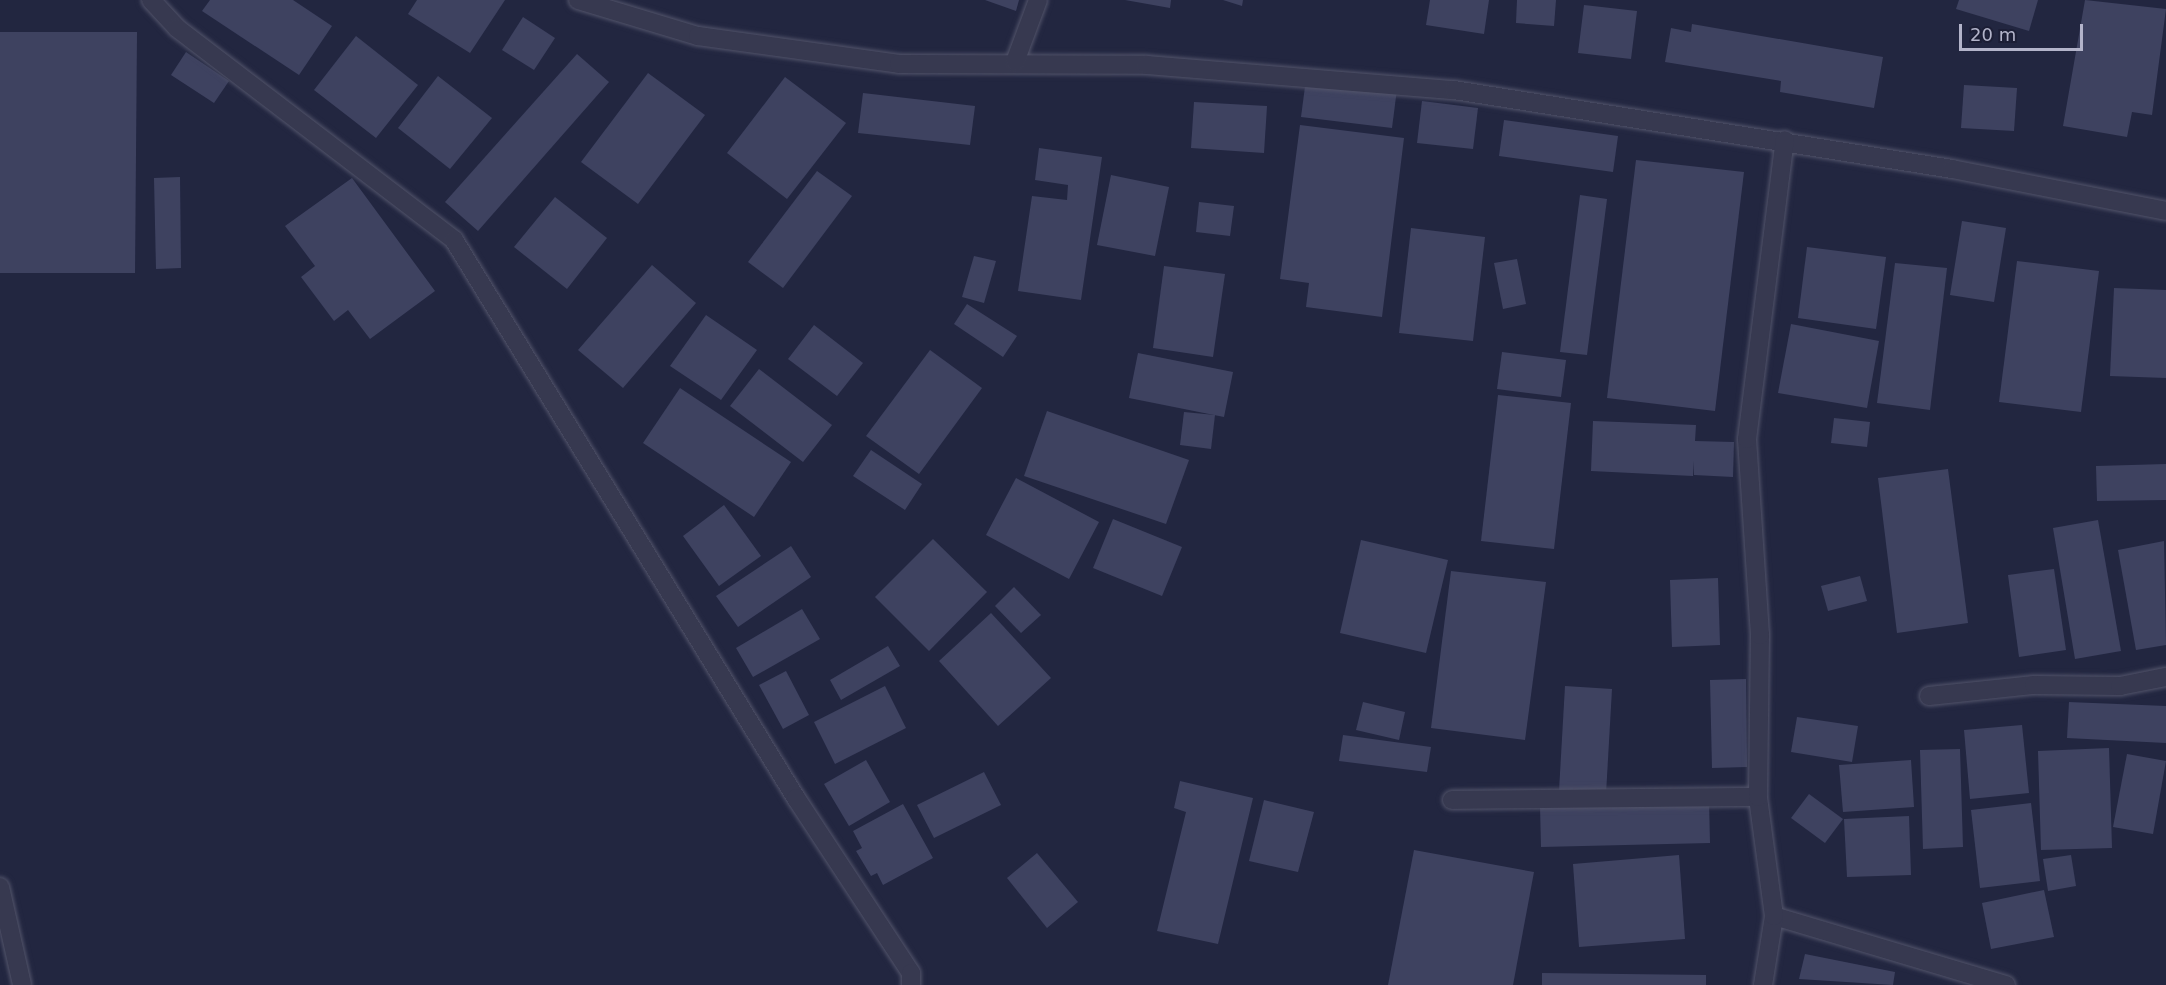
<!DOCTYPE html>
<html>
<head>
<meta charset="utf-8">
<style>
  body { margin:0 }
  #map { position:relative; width:2166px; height:985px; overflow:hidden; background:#222640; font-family:"DejaVu Sans",sans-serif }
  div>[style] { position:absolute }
  .building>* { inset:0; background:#3e4260 }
  .roads { filter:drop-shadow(0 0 2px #52546a) drop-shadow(0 0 2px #52546a) }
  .minor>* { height:18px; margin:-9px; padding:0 9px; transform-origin:9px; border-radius:9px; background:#373950 }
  span { translate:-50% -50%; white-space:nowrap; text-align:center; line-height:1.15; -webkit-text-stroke:4.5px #1c1e35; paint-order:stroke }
  .scale { position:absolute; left:1959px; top:24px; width:124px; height:27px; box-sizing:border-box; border:3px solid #b3b4ca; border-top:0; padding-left:8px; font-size:18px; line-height:21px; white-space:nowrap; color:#b3b4ca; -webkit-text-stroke:4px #1c1e35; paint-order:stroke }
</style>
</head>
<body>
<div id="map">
  <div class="building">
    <div style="clip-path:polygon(210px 0,293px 0,332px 26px,299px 75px,202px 11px)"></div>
    <div style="clip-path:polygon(417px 0,505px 0,470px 53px,408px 14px)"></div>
    <div style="clip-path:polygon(985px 0,1019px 0,1016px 11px)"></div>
    <div style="clip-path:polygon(1125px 0,1171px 0,1170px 8px)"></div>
    <div style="clip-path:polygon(1223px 0,1243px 0,1242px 6px)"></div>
    <div style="clip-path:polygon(1430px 0,1489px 0,1484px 34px,1426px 25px)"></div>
    <div style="clip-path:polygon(1517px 0,1556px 0,1554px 26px,1516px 23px)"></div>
    <div style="clip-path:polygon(1959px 0,2038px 0,2029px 31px,1956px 9px)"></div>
    <div style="clip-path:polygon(2085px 0,2166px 9px,2152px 115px,2132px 112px,2127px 137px,2063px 126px)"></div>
    <div style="clip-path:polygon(1584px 5px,1637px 11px,1631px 59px,1578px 53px)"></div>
    <div style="clip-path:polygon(523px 17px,555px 38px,534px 70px,502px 50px)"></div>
    <div style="clip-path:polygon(1692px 24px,1883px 57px,1874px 108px,1780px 92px,1781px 81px,1665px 62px,1671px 28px,1691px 32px)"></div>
    <div style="clip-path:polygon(0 32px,137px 32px,135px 273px,0 273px)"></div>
    <div style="clip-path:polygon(356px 36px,418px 85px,376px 138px,314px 90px)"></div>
    <div style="clip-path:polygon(186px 52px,229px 81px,214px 103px,171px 75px)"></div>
    <div style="clip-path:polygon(577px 54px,609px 82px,478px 231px,445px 202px)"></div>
    <div style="clip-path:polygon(648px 73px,705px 115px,638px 204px,581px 162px)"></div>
    <div style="clip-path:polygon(438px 76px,492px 118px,450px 169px,398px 128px)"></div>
    <div style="clip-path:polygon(785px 77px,846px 123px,787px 199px,727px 153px)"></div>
    <div style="clip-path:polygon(1306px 79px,1397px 89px,1392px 128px,1301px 117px)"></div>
    <div style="clip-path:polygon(1964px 85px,2017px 88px,2014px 131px,1961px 128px)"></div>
    <div style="clip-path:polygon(863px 93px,975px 106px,970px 145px,858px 133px)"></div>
    <div style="clip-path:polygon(1422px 101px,1478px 108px,1473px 149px,1417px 143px)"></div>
    <div style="clip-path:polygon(1194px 102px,1267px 106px,1264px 153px,1191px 148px)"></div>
    <div style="clip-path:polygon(1504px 120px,1618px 136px,1613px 172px,1499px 156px)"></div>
    <div style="clip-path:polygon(1300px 125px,1404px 138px,1382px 317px,1306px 307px,1309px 283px,1280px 279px)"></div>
    <div style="clip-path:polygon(1039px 148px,1102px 157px,1081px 300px,1018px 291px,1032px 196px,1067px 200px,1068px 185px,1035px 180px)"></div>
    <div style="clip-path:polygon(1636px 160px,1744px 172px,1715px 411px,1607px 398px)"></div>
    <div style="clip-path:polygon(817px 171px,852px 196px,783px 288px,748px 262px)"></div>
    <div style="clip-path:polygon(1111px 175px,1169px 187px,1155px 256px,1097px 245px)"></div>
    <div style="clip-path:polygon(180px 177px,181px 268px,156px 269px,154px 178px)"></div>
    <div style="clip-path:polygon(352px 178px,435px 291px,370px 339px,348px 310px,334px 321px,301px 277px,315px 266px,285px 226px)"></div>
    <div style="clip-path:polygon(1580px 195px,1607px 199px,1587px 355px,1560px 352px)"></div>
    <div style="clip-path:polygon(555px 197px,607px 238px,567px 289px,514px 247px)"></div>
    <div style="clip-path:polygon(1199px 202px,1234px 206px,1230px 236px,1196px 232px)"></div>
    <div style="clip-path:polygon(1962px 221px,2006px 228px,1994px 302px,1950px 295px)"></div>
    <div style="clip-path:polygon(1411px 228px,1485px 237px,1473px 341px,1399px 333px)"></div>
    <div style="clip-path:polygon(1807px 247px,1886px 257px,1876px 329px,1798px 318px)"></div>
    <div style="clip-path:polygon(974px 256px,996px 261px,984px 303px,962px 297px)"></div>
    <div style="clip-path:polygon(1517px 259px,1526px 304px,1503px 309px,1494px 263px)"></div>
    <div style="clip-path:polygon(2017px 261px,2099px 271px,2081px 412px,1999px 402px)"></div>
    <div style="clip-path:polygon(1895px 263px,1947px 268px,1930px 410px,1877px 403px)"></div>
    <div style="clip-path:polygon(652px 265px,696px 303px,623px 388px,578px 350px)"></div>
    <div style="clip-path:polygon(1164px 266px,1225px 274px,1213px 357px,1153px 348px)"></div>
    <div style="clip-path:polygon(2114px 288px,2166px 290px,2166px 378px,2110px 376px)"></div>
    <div style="clip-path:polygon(967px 304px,1017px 336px,1003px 357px,954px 324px)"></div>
    <div style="clip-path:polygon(706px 315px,757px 350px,721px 400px,670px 366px)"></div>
    <div style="clip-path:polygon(1791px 324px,1879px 341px,1867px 408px,1778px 393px)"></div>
    <div style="clip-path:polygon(814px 325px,863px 363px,837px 396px,788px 359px)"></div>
    <div style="clip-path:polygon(930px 350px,982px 388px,919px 474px,866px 436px)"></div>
    <div style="clip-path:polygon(1502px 352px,1566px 360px,1561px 397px,1497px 389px)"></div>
    <div style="clip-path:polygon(1138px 353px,1233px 372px,1224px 417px,1129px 398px)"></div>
    <div style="clip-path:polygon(759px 369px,832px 425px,803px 462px,730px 406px)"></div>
    <div style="clip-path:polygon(680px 388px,791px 462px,754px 517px,643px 443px)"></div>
    <div style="clip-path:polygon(1498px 395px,1571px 403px,1554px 549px,1481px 541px)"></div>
    <div style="clip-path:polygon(1047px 411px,1189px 460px,1166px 524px,1024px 476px)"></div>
    <div style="clip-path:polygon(1184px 412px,1215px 415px,1211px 449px,1180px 445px)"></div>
    <div style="clip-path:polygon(1834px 418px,1870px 422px,1867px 447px,1831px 443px)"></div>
    <div style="clip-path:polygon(1593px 421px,1696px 425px,1695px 441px,1734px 442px,1733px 477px,1694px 475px,1694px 461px,1693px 476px,1591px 471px)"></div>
    <div style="clip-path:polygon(871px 450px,922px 484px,905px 510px,853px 476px)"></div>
    <div style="clip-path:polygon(2166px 464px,2166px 500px,2097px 501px,2096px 466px)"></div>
    <div style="clip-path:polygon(1948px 469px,1968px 623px,1897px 633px,1878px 478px)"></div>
    <div style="clip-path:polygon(1016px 478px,1099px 522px,1069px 579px,986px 535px)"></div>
    <div style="clip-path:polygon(724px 505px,761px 556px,719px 586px,683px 536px)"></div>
    <div style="clip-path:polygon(1113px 519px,1182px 547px,1162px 596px,1093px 568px)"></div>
    <div style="clip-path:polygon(2098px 520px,2121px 651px,2075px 659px,2053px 528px)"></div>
    <div style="clip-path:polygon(933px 539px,987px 592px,929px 651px,875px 597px)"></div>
    <div style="clip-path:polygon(1361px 540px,1448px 560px,1426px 653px,1340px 633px)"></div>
    <div style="clip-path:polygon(2164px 541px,2166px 645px,2136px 650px,2118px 550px)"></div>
    <div style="clip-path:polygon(791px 546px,811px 577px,738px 627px,716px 596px)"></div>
    <div style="clip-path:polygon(2054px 569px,2066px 650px,2019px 657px,2008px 575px)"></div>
    <div style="clip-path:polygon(1451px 571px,1546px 582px,1525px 740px,1431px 728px)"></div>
    <div style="clip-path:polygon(1860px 576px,1867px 601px,1828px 611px,1821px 586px)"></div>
    <div style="clip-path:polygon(1718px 578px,1720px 645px,1672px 647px,1670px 580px)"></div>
    <div style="clip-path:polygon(1014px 587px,1041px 615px,1021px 633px,995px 606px)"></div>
    <div style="clip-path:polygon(802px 609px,820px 639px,753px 677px,736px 648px)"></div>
    <div style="clip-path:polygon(991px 613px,1051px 678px,998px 726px,939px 661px)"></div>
    <div style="clip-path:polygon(888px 646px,900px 666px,841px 700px,830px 680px)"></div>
    <div style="clip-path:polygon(786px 671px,809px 715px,783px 729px,759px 685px)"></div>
    <div style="clip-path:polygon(1746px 679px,1747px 767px,1712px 768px,1710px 680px)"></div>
    <div style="clip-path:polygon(885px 686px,906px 728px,835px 764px,814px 722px)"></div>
    <div style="clip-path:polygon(1565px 686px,1612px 689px,1606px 794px,1559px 791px)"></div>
    <div style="clip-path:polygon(1363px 702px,1405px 712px,1399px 740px,1356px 730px)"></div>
    <div style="clip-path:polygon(2069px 702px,2166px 706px,2166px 743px,2067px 738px)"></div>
    <div style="clip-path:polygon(1797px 717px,1858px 726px,1852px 762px,1791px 752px)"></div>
    <div style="clip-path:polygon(2022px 725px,2029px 793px,1970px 799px,1964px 730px)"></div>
    <div style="clip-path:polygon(1343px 735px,1431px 747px,1427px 772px,1339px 761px)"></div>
    <div style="clip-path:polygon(2109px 748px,2112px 848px,2041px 850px,2038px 751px)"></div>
    <div style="clip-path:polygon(1960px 749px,1963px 847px,1923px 849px,1920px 750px)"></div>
    <div style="clip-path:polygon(2127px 754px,2166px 761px,2153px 834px,2113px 827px)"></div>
    <div style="clip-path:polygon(866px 760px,890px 802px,849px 826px,824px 784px)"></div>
    <div style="clip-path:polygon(1911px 760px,1914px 807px,1843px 812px,1839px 765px)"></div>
    <div style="clip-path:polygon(984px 772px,1001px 805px,934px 838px,917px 805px)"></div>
    <div style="clip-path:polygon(1180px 781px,1253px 798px,1218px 944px,1157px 931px,1186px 812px,1174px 808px)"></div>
    <div style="clip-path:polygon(1809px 794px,1843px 819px,1825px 843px,1791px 818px)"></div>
    <div style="clip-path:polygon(1264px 800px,1314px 812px,1298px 872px,1249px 861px)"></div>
    <div style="clip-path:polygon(1709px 801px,1710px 843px,1541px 847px,1540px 806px)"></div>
    <div style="clip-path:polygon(2031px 803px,2040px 881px,1980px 888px,1971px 810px)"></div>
    <div style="clip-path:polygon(903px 804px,933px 858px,883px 885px,877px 873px,871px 876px,856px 851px,862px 848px,853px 831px)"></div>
    <div style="clip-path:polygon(1909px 816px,1911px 875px,1847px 877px,1844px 819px)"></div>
    <div style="clip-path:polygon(1414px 850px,1534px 872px,1513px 985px,1388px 985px)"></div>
    <div style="clip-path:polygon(1037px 853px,1078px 902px,1047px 928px,1007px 878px)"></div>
    <div style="clip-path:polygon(1679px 855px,1685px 939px,1579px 947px,1573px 864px)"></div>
    <div style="clip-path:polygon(2071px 855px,2076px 886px,2048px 891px,2043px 859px)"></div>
    <div style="clip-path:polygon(2044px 890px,2054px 937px,1991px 949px,1982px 903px)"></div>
    <div style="clip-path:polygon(1805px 954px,1895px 972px,1893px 985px,1799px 979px)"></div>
    <div style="clip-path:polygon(1542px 973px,1706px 975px,1706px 985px,1542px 985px)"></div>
  </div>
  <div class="roads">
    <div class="minor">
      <div style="left:151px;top:0;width:38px;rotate:47deg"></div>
      <div style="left:177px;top:28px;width:349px;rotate:37.4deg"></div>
      <div style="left:454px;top:240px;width:654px;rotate:58.5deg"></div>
      <div style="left:796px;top:798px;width:209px;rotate:56.7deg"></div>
      <div style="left:911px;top:973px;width:12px;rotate:90deg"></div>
      <div style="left:578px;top:0;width:125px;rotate:16.7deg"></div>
      <div style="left:698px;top:36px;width:203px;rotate:7.9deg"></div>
      <div style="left:899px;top:64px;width:248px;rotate:0.2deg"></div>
      <div style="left:1147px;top:65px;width:308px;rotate:4.7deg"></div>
      <div style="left:1454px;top:90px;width:504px;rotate:9.01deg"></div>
      <div style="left:1952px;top:169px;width:218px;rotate:11.1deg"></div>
      <div style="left:1015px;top:62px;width:66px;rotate:-69.6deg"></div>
      <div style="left:1929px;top:696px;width:106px;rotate:-6deg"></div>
      <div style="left:2034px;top:685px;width:86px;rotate:0.7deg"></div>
      <div style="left:2120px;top:686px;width:47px;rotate:-11.1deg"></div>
      <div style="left:1452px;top:800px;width:306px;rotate:-0.6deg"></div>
      <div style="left:0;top:887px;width:100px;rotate:77.3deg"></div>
      <div style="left:1774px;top:916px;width:242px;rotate:16.6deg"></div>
      <div style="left:1763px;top:985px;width:70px;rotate:-80.9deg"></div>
      <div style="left:1774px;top:916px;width:120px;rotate:-97.7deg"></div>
      <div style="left:1758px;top:797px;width:162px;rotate:-89.3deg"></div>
      <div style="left:1760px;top:635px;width:196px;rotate:-93.8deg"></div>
      <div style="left:1747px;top:439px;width:301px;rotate:-82.8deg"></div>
    </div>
  </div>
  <div class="scale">20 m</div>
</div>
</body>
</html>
